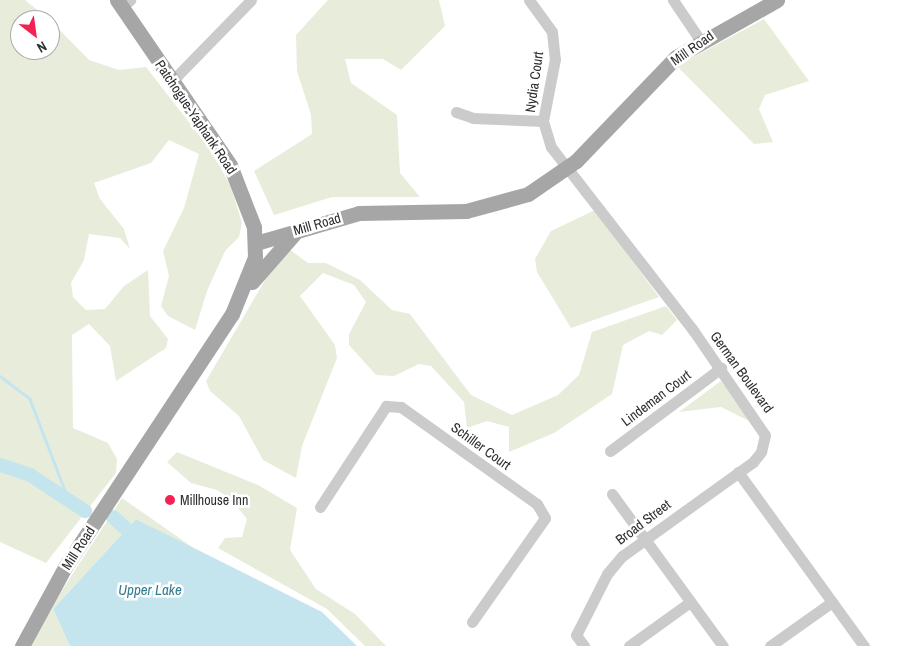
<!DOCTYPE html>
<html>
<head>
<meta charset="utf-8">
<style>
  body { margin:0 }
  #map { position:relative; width:919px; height:646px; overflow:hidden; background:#fff; font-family:"Archivo Narrow",sans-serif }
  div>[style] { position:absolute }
  .green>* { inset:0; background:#e8eddb }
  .water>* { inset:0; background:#c5e5ee }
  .stream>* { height:2.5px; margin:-1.25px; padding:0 1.25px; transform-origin:1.25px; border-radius:1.25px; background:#c5e5ee }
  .river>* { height:14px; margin:-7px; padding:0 7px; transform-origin:7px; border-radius:7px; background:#c5e5ee }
  .minor>* { height:11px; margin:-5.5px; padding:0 5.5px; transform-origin:5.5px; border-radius:5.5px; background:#cbcbcb }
  .major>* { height:15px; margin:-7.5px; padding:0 7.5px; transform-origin:7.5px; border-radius:7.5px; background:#a6a6a6 }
  .dots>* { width:14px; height:14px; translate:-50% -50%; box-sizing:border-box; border:2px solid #fff; border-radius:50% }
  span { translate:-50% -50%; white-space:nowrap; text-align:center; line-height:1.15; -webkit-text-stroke:5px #fff; paint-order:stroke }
  .street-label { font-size:14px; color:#2e2e2e }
  .poi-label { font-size:14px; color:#2e2e2e }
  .left { translate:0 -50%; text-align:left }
  .water-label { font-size:15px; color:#337c90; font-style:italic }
  .north { position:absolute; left:10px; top:10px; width:50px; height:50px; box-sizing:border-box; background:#fff; border:1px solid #ababab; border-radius:50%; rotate:150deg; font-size:14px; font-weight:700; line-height:20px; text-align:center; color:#2e2e2e }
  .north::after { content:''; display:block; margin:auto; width:18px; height:22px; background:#f42254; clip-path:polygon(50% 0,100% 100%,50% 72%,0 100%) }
</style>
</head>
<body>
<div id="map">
  <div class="green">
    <div style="clip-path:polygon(0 0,25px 0,50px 20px,20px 20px,20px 50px,50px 50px,50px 20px,89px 60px,119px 70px,146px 67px,212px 152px,231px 187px,242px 223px,239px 237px,225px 251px,207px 291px,195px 330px,168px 316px,161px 306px,169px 276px,163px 251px,184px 208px,199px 154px,169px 140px,151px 163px,94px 183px,100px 199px,124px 229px,130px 249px,120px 238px,89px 234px,84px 260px,71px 283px,73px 297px,86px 310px,105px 309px,124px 286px,148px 270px,150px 316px,168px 339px,166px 348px,116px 381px,110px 346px,89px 324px,72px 335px,73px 428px,108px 443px,117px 459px,116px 473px,46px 563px,0 542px)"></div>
    <div style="clip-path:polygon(328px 0,439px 0,445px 26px,401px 70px,383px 59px,345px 59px,351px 83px,397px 115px,400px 173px,420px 197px,332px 197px,274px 215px,254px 171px,312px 134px,311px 115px,297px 71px,296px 35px)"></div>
    <div style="clip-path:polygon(764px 19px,809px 81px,765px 95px,759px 109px,773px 142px,754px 144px,677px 66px)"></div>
    <div style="clip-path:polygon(595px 210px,659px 297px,571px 328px,537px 272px,535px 259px,551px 231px)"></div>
    <div style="clip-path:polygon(285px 246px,308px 263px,326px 263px,360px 280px,392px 310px,410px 314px,471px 395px,512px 415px,558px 395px,579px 375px,592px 332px,666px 306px,677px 320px,662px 335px,649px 331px,623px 345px,612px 394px,554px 433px,509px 452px,509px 427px,487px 421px,467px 428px,464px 402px,431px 366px,419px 364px,394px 376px,376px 375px,349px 345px,349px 334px,366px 302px,354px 285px,323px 273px,300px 296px,335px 345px,337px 358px,302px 446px,296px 478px,263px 460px,239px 416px,210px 391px,206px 381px)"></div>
    <div style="clip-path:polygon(721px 381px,755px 424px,721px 407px,679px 412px)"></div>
    <div style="clip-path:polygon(177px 452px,258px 485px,297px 508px,290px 550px,316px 589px,355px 614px,386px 646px,365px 646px,327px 609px,218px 548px,225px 538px,242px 537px,247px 519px,231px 499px,217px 490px,191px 483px,167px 462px)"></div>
    <div style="clip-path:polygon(122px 498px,195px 549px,136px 519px,53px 609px,70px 646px,31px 646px,42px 621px)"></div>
  </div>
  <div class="water">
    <div style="clip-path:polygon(136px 519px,322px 612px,357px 646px,70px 646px,53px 609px)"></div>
  </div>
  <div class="stream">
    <div style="left:0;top:376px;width:38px;rotate:37deg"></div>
    <div style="left:30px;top:399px;width:109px;rotate:69.1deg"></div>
  </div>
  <div class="river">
    <div style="left:0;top:465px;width:32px;rotate:18deg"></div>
    <div style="left:30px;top:475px;width:66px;rotate:33.2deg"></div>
    <div style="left:113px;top:517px;width:38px;rotate:42deg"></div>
  </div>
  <div class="minor">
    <div style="left:529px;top:0;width:39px;rotate:54deg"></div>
    <div style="left:552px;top:32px;width:27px;rotate:84deg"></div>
    <div style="left:555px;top:59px;width:63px;rotate:101deg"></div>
    <div style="left:543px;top:121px;width:27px;rotate:73deg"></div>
    <div style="left:551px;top:147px;width:232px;rotate:52.2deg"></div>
    <div style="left:693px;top:330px;width:127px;rotate:55.6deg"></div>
    <div style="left:765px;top:435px;width:17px;rotate:103deg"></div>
    <div style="left:761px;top:452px;width:13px;rotate:129deg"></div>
    <div style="left:753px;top:462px;width:161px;rotate:144.3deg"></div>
    <div style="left:622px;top:556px;width:23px;rotate:130deg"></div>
    <div style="left:607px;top:574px;width:68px;rotate:116.9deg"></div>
    <div style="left:576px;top:635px;width:14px;rotate:54deg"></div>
    <div style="left:673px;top:0;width:48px;rotate:56deg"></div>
    <div style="left:122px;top:7px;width:11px;rotate:-41deg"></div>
    <div style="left:172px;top:81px;width:113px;rotate:-45.7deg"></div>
    <div style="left:456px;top:112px;width:18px;rotate:19deg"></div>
    <div style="left:473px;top:118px;width:70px;rotate:2.5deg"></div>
    <div style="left:610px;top:451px;width:139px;rotate:-36.8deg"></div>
    <div style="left:738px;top:472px;width:215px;rotate:54.1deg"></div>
    <div style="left:612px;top:494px;width:188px;rotate:53.9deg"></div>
    <div style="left:320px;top:507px;width:121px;rotate:-56.8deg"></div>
    <div style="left:386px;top:406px;width:15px;rotate:4deg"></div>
    <div style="left:401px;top:407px;width:167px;rotate:35.5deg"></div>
    <div style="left:537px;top:504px;width:16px;rotate:60deg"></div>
    <div style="left:545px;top:518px;width:127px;rotate:125.1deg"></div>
    <div style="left:629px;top:646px;width:75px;rotate:-35.8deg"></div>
    <div style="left:770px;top:646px;width:76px;rotate:-35.4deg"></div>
  </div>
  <div class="major">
    <div style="left:256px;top:243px;width:107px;rotate:-16.2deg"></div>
    <div style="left:359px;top:213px;width:107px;rotate:-1.1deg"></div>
    <div style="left:466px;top:211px;width:64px;rotate:-15.3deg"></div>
    <div style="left:528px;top:194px;width:58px;rotate:-34.5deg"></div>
    <div style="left:576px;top:161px;width:144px;rotate:-46.1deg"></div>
    <div style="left:676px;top:57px;width:116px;rotate:-29.4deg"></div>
    <div style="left:252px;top:282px;width:64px;rotate:-48.8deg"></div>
    <div style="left:22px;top:646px;width:90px;rotate:-61.4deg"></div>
    <div style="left:65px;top:567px;width:303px;rotate:-56.6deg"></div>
    <div style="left:232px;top:314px;width:61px;rotate:-68deg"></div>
    <div style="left:255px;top:257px;width:30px;rotate:-92deg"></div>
    <div style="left:254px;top:227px;width:66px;rotate:-111.2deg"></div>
    <div style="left:230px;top:165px;width:200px;rotate:-124.4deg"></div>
  </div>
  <div class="dots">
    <div style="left:170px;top:500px;background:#f42254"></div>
  </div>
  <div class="street-label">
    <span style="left:692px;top:48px;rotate:-35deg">Mill Road</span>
    <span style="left:534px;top:82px;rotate:-82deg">Nydia Court</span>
    <span style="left:196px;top:117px;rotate:56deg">Patchogue-Yaphank Road</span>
    <span style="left:317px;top:224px;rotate:-16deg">Mill Road</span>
    <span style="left:742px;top:372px;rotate:54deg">German Boulevard</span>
    <span style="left:656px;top:398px;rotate:-37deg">Lindeman Court</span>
    <span style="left:481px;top:446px;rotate:36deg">Schiller Court</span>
    <span style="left:643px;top:522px;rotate:-37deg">Broad Street</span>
    <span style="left:78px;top:548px;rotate:-57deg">Mill Road</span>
  </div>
  <div class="poi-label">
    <span class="left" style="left:180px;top:500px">Millhouse Inn</span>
  </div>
  <div class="water-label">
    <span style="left:150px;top:590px">Upper Lake</span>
  </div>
  <div class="north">N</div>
</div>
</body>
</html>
